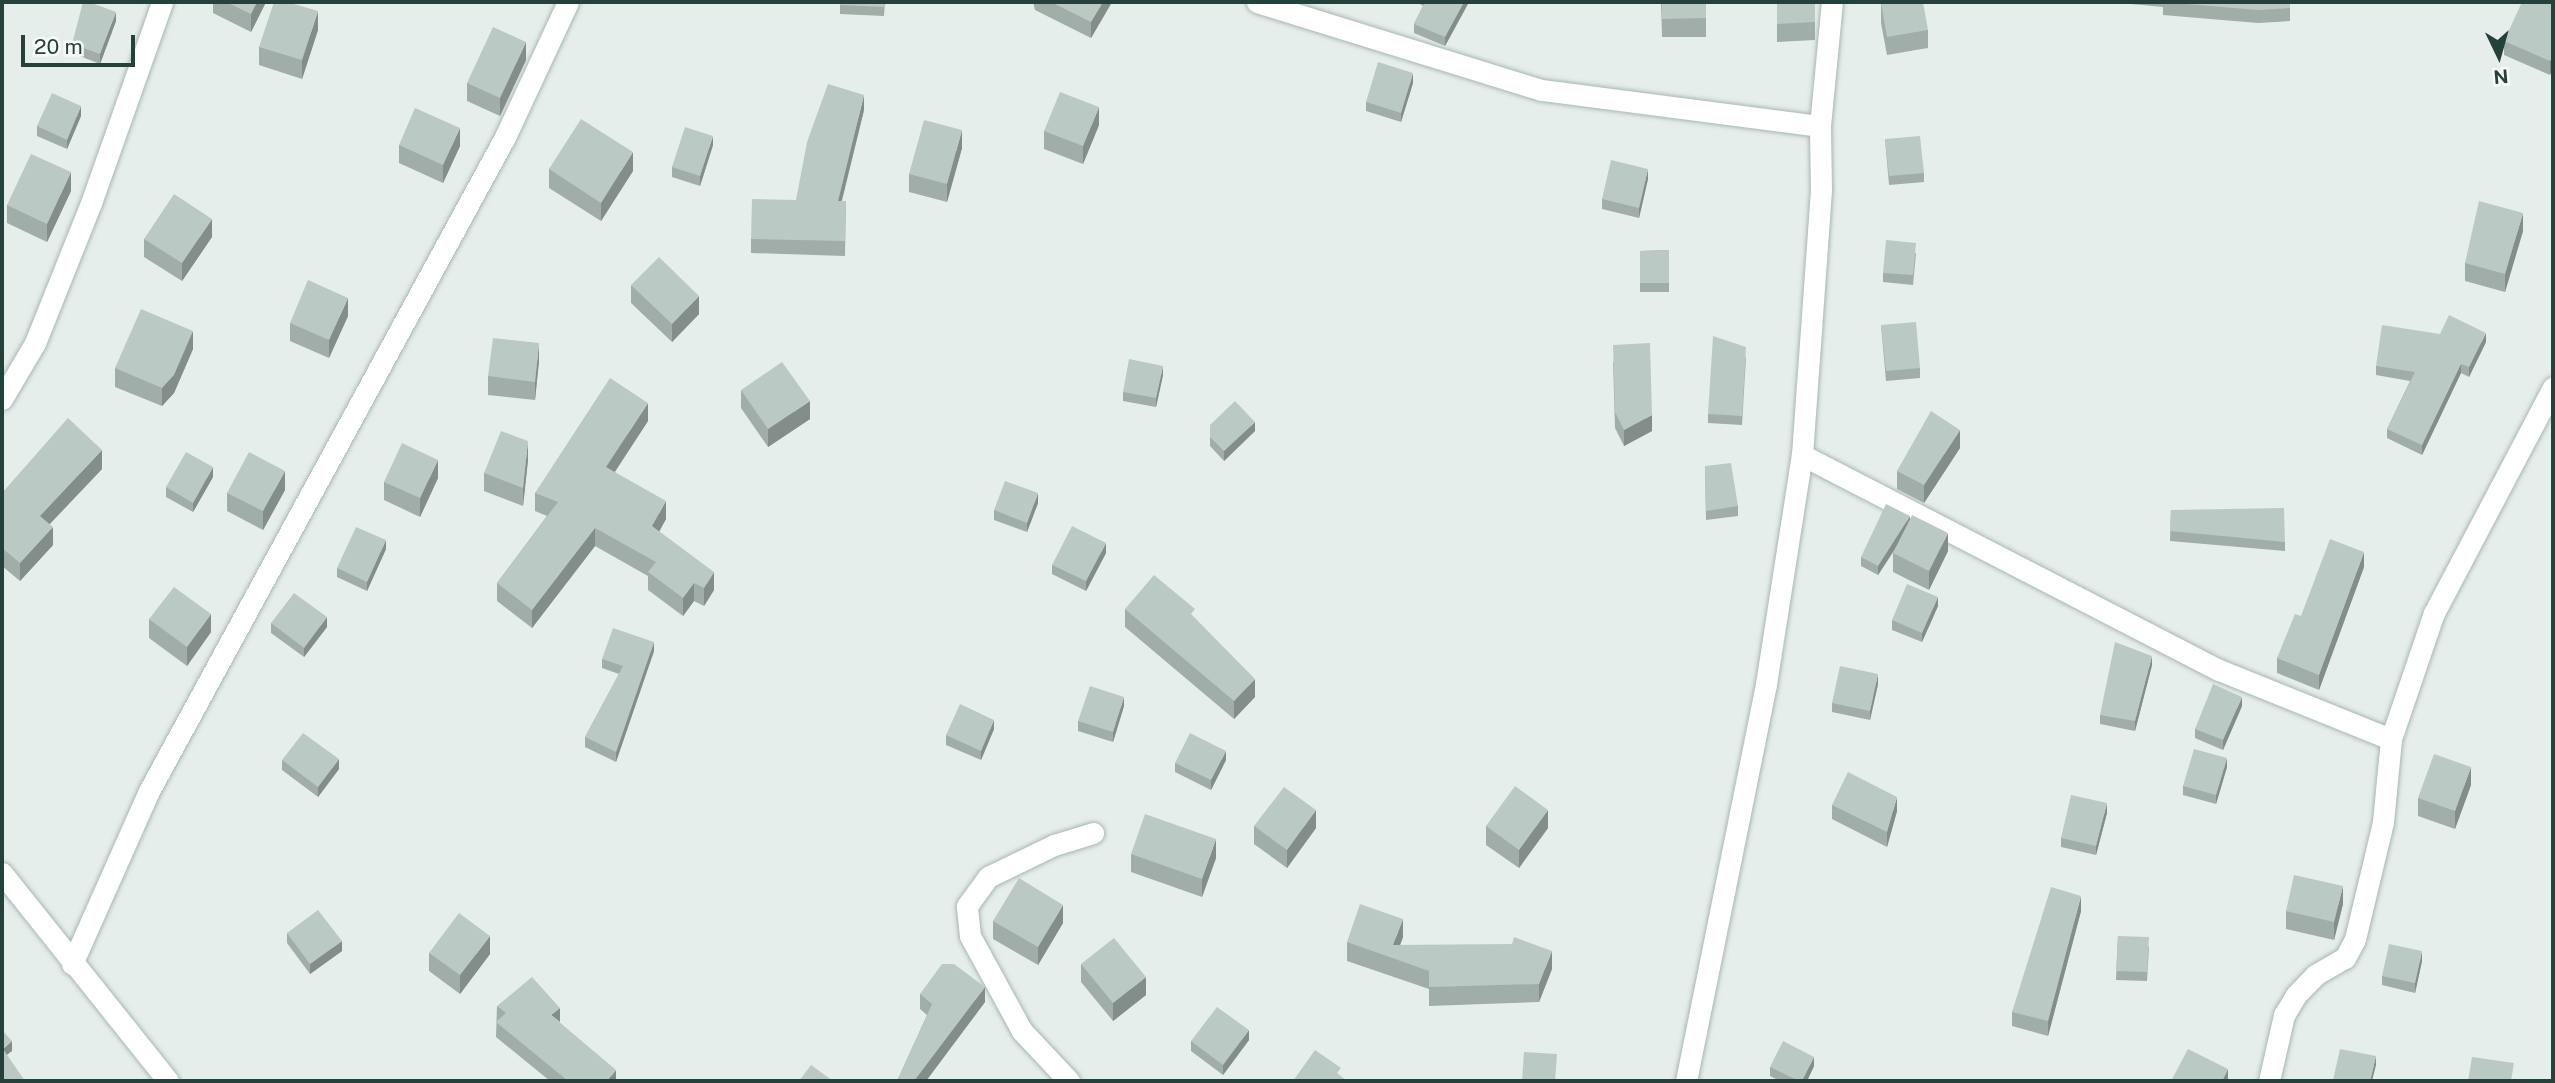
<!DOCTYPE html>
<html>
<head>
<meta charset="utf-8">
<style>
  body { margin:0 }
  #map { position:relative; width:2555px; height:1083px; overflow:hidden; background:#e6eeeb; font-family:"Public Sans",sans-serif }
  div>[style] { position:absolute }
  .roads { filter:drop-shadow(0 0 2px #a8b7b3) drop-shadow(0 0 2px #a8b7b3) }
  .street>* { height:21px; margin:-10.5px; padding:0 10.5px; transform-origin:10.5px; border-radius:10.5px; background:#fff }
  .wall>* { inset:0; background:#a1ada9 }
  .shaded-wall>* { inset:0; background:#838d89 }
  .building>* { inset:0; background:#bbc9c4 }
  span { translate:-50% -50%; white-space:nowrap; text-align:center; line-height:1.15; -webkit-text-stroke:5px #f7fbf9; paint-order:stroke }
  .frame { position:absolute; inset:0; border:4px solid #24413b; pointer-events:none }
  .north { position:absolute; left:2464px; top:21px; width:70px; height:70px; -webkit-text-stroke:5px #f7fbf9; paint-order:stroke; rotate:175deg; font-size:19px; font-weight:700; line-height:28px; text-align:center; color:#24413b }
  .north::after { content:''; display:block; margin:auto; width:24px; height:32px; background:#24413b; clip-path:polygon(50% 0,100% 100%,50% 72%,0 100%) }
  .scale { position:absolute; left:21px; top:35px; width:114px; height:32px; box-sizing:border-box; border:4px solid #24413b; border-top:0; padding-left:9px; font-size:21px; line-height:24px; white-space:nowrap; color:#24413b; -webkit-text-stroke:5px #f7fbf9; paint-order:stroke }
</style>
</head>
<body>
<div id="map">
  <div class="roads">
    <div class="street">
      <div style="left:1257px;top:2px;width:298px;rotate:17.2deg"></div>
      <div style="left:1542px;top:90px;width:280px;rotate:7.4deg"></div>
      <div style="left:2px;top:399px;width:65px;rotate:-59.5deg"></div>
      <div style="left:35px;top:343px;width:151px;rotate:-68.2deg"></div>
      <div style="left:91px;top:203px;width:213px;rotate:-70.5deg"></div>
      <div style="left:1802px;top:455px;width:469px;rotate:27.3deg"></div>
      <div style="left:2219px;top:670px;width:185px;rotate:21.9deg"></div>
      <div style="left:2px;top:873px;width:266px;rotate:51.4deg"></div>
      <div style="left:72px;top:964px;width:189px;rotate:-66deg"></div>
      <div style="left:149px;top:791px;width:745px;rotate:-61.44deg"></div>
      <div style="left:505px;top:137px;width:149px;rotate:-65deg"></div>
      <div style="left:1069px;top:1081px;width:69px;rotate:-133.2deg"></div>
      <div style="left:1022px;top:1031px;width:108px;rotate:-118.7deg"></div>
      <div style="left:970px;top:936px;width:30px;rotate:-96deg"></div>
      <div style="left:967px;top:906px;width:36px;rotate:-54deg"></div>
      <div style="left:988px;top:877px;width:73px;rotate:-25.9deg"></div>
      <div style="left:1054px;top:845px;width:41px;rotate:-17.1deg"></div>
      <div style="left:1686px;top:1081px;width:405px;rotate:-78.6deg"></div>
      <div style="left:1766px;top:684px;width:232px;rotate:-81.1deg"></div>
      <div style="left:1802px;top:455px;width:265px;rotate:-85.9deg"></div>
      <div style="left:1821px;top:191px;width:65px;rotate:-90.9deg"></div>
      <div style="left:1820px;top:126px;width:125px;rotate:-84.5deg"></div>
      <div style="left:2269px;top:1081px;width:68px;rotate:-77.2deg"></div>
      <div style="left:2284px;top:1015px;width:23px;rotate:-59deg"></div>
      <div style="left:2296px;top:995px;width:28px;rotate:-46deg"></div>
      <div style="left:2315px;top:975px;width:34px;rotate:-30deg"></div>
      <div style="left:2345px;top:958px;width:21px;rotate:-62deg"></div>
      <div style="left:2355px;top:939px;width:120px;rotate:-76.5deg"></div>
      <div style="left:2383px;top:822px;width:83px;rotate:-84.5deg"></div>
      <div style="left:2391px;top:739px;width:133px;rotate:-71.2deg"></div>
      <div style="left:2434px;top:613px;width:255px;rotate:-62.2deg"></div>
    </div>
  </div>
  <div class="wall">
    <div style="clip-path:polygon(213px 2px,266px 2px,251px 32px,213px 13px)"></div>
    <div style="clip-path:polygon(840px 2px,885px 2px,884px 16px,840px 14px)"></div>
    <div style="clip-path:polygon(1033px 2px,1112px 2px,1091px 38px,1035px 10px)"></div>
    <div style="clip-path:polygon(1417px 2px,1469px 2px,1445px 46px,1414px 33px,1414px 24px,1423px 6px)"></div>
    <div style="clip-path:polygon(1661px 2px,1706px 2px,1706px 37px,1662px 37px)"></div>
    <div style="clip-path:polygon(1777px 2px,1815px 2px,1815px 40px,1777px 42px)"></div>
    <div style="clip-path:polygon(1881px 2px,1928px 30px,1928px 48px,1887px 55px,1881px 23px)"></div>
    <div style="clip-path:polygon(2109px 2px,2290px 2px,2290px 21px,2258px 23px,2163px 15px,2163px 7px)"></div>
    <div style="clip-path:polygon(2553px 2px,2550px 75px,2504px 55px,2504px 41px)"></div>
    <div style="clip-path:polygon(116px 21px,100px 64px,72px 53px,72px 44px)"></div>
    <div style="clip-path:polygon(318px 30px,302px 79px,259px 65px,259px 47px)"></div>
    <div style="clip-path:polygon(526px 60px,500px 116px,467px 101px,467px 83px)"></div>
    <div style="clip-path:polygon(1413px 83px,1401px 122px,1366px 111px,1366px 102px)"></div>
    <div style="clip-path:polygon(864px 110px,842px 201px,846px 201px,845px 256px,751px 253px,751px 239px,796px 200px)"></div>
    <div style="clip-path:polygon(81px 116px,67px 149px,37px 136px,37px 126px)"></div>
    <div style="clip-path:polygon(1099px 125px,1083px 164px,1044px 149px,1044px 131px)"></div>
    <div style="clip-path:polygon(1885px 139px,1924px 173px,1924px 182px,1889px 185px)"></div>
    <div style="clip-path:polygon(399px 145px,460px 146px,443px 183px,399px 163px)"></div>
    <div style="clip-path:polygon(713px 145px,700px 186px,672px 177px,672px 167px)"></div>
    <div style="clip-path:polygon(962px 148px,947px 202px,909px 192px,909px 174px)"></div>
    <div style="clip-path:polygon(549px 169px,633px 171px,601px 221px,549px 188px)"></div>
    <div style="clip-path:polygon(1648px 179px,1639px 218px,1602px 209px,1602px 199px)"></div>
    <div style="clip-path:polygon(71px 191px,47px 242px,7px 223px,7px 205px)"></div>
    <div style="clip-path:polygon(2523px 231px,2505px 292px,2465px 281px,2465px 263px)"></div>
    <div style="clip-path:polygon(212px 237px,182px 281px,144px 257px,144px 239px)"></div>
    <div style="clip-path:polygon(1669px 250px,1669px 292px,1640px 292px,1640px 251px)"></div>
    <div style="clip-path:polygon(1916px 253px,1913px 285px,1883px 282px,1883px 273px)"></div>
    <div style="clip-path:polygon(631px 285px,699px 314px,672px 342px,631px 303px)"></div>
    <div style="clip-path:polygon(348px 316px,329px 358px,290px 341px,290px 323px)"></div>
    <div style="clip-path:polygon(1881px 325px,1920px 368px,1920px 378px,1886px 381px)"></div>
    <div style="clip-path:polygon(2486px 342px,2469px 377px,2461px 373px,2422px 455px,2387px 438px,2387px 429px,2410px 381px,2376px 375px,2376px 366px)"></div>
    <div style="clip-path:polygon(193px 349px,174px 393px,162px 406px,115px 387px,115px 368px)"></div>
    <div style="clip-path:polygon(1746px 357px,1742px 425px,1708px 423px,1708px 414px)"></div>
    <div style="clip-path:polygon(539px 361px,535px 400px,488px 395px,488px 376px)"></div>
    <div style="clip-path:polygon(1613px 361px,1652px 431px,1624px 446px,1615px 428px)"></div>
    <div style="clip-path:polygon(1163px 375px,1156px 407px,1123px 401px,1123px 392px)"></div>
    <div style="clip-path:polygon(741px 390px,810px 419px,768px 447px,741px 408px)"></div>
    <div style="clip-path:polygon(648px 421px,615px 472px,666px 519px,659px 532px,714px 590px,704px 606px,694px 601px,683px 616px,648px 590px,648px 576px,595px 546px,532px 628px,497px 601px,497px 583px,547px 516px,535px 511px,535px 493px)"></div>
    <div style="clip-path:polygon(1210px 425px,1255px 431px,1224px 461px,1210px 446px)"></div>
    <div style="clip-path:polygon(1960px 448px,1924px 503px,1897px 489px,1897px 471px)"></div>
    <div style="clip-path:polygon(528px 460px,523px 506px,484px 491px,484px 473px)"></div>
    <div style="clip-path:polygon(1705px 466px,1738px 506px,1738px 516px,1706px 520px)"></div>
    <div style="clip-path:polygon(102px 469px,50px 524px,53px 545px,20px 581px,2px 566px,2px 493px)"></div>
    <div style="clip-path:polygon(213px 477px,193px 512px,166px 497px,166px 487px)"></div>
    <div style="clip-path:polygon(438px 478px,420px 517px,384px 500px,384px 482px)"></div>
    <div style="clip-path:polygon(285px 490px,263px 530px,227px 511px,227px 493px)"></div>
    <div style="clip-path:polygon(1038px 503px,1027px 532px,994px 520px,994px 510px)"></div>
    <div style="clip-path:polygon(2171px 510px,2285px 542px,2285px 551px,2170px 541px)"></div>
    <div style="clip-path:polygon(1910px 520px,1948px 551px,1929px 590px,1893px 572px,1893px 553px,1898px 545px,1878px 575px,1861px 566px,1861px 557px)"></div>
    <div style="clip-path:polygon(386px 549px,367px 591px,337px 577px,337px 568px)"></div>
    <div style="clip-path:polygon(1106px 553px,1086px 591px,1052px 574px,1052px 565px)"></div>
    <div style="clip-path:polygon(2364px 567px,2319px 690px,2277px 673px,2277px 658px,2301px 616px)"></div>
    <div style="clip-path:polygon(1938px 606px,1922px 642px,1892px 630px,1892px 620px)"></div>
    <div style="clip-path:polygon(1125px 609px,1195px 618px,1255px 697px,1234px 719px,1125px 627px)"></div>
    <div style="clip-path:polygon(149px 619px,211px 632px,187px 666px,149px 638px)"></div>
    <div style="clip-path:polygon(271px 623px,327px 627px,304px 657px,271px 633px)"></div>
    <div style="clip-path:polygon(654px 651px,616px 762px,585px 747px,585px 737px,619px 674px,602px 668px,602px 659px)"></div>
    <div style="clip-path:polygon(2152px 665px,2135px 731px,2100px 724px,2100px 715px)"></div>
    <div style="clip-path:polygon(1878px 684px,1870px 720px,1832px 712px,1832px 703px)"></div>
    <div style="clip-path:polygon(1124px 706px,1113px 742px,1078px 731px,1078px 721px)"></div>
    <div style="clip-path:polygon(2242px 706px,2223px 750px,2195px 738px,2195px 729px)"></div>
    <div style="clip-path:polygon(994px 729px,981px 760px,946px 745px,946px 735px)"></div>
    <div style="clip-path:polygon(282px 760px,339px 769px,318px 797px,282px 770px)"></div>
    <div style="clip-path:polygon(1226px 760px,1211px 790px,1175px 772px,1175px 763px)"></div>
    <div style="clip-path:polygon(2227px 767px,2216px 804px,2183px 795px,2183px 786px)"></div>
    <div style="clip-path:polygon(2471px 785px,2455px 829px,2418px 816px,2418px 798px)"></div>
    <div style="clip-path:polygon(1832px 805px,1897px 811px,1887px 847px,1832px 819px)"></div>
    <div style="clip-path:polygon(2107px 813px,2096px 855px,2061px 847px,2061px 838px)"></div>
    <div style="clip-path:polygon(1254px 826px,1316px 828px,1287px 868px,1254px 844px)"></div>
    <div style="clip-path:polygon(1486px 826px,1548px 828px,1519px 868px,1486px 845px)"></div>
    <div style="clip-path:polygon(1131px 854px,1216px 858px,1202px 897px,1131px 872px)"></div>
    <div style="clip-path:polygon(2343px 904px,2334px 940px,2286px 929px,2286px 911px)"></div>
    <div style="clip-path:polygon(2081px 911px,2048px 1036px,2012px 1026px,2012px 1012px)"></div>
    <div style="clip-path:polygon(993px 921px,1063px 923px,1038px 965px,993px 939px)"></div>
    <div style="clip-path:polygon(287px 933px,342px 951px,310px 974px,287px 943px)"></div>
    <div style="clip-path:polygon(2118px 936px,2149px 947px,2147px 981px,2116px 980px)"></div>
    <div style="clip-path:polygon(1403px 937px,1400px 945px,1552px 969px,1539px 1002px,1429px 1006px,1429px 989px,1347px 961px,1347px 942px)"></div>
    <div style="clip-path:polygon(429px 953px,490px 954px,460px 994px,429px 971px)"></div>
    <div style="clip-path:polygon(2422px 961px,2415px 993px,2382px 985px,2382px 976px)"></div>
    <div style="clip-path:polygon(1081px 964px,1146px 995px,1113px 1021px,1081px 982px)"></div>
    <div style="clip-path:polygon(920px 994px,985px 1002px,926px 1081px,897px 1081px,927px 1015px,920px 1009px)"></div>
    <div style="clip-path:polygon(497px 1006px,559px 1022px,616px 1081px,550px 1081px,496px 1037px)"></div>
    <div style="clip-path:polygon(1249px 1040px,1223px 1075px,1191px 1051px,1191px 1041px)"></div>
    <div style="clip-path:polygon(1814px 1066px,1807px 1081px,1780px 1081px,1770px 1076px,1770px 1067px)"></div>
  </div>
  <div class="shaded-wall">
    <div style="clip-path:polygon(257px 2px,266px 2px,251px 32px,251px 14px)"></div>
    <div style="clip-path:polygon(1103px 2px,1112px 2px,1091px 38px,1091px 22px)"></div>
    <div style="clip-path:polygon(1464px 2px,1469px 2px,1445px 46px,1445px 37px)"></div>
    <div style="clip-path:polygon(318px 11px,318px 30px,302px 79px,302px 60px)"></div>
    <div style="clip-path:polygon(116px 12px,116px 21px,100px 64px,100px 54px)"></div>
    <div style="clip-path:polygon(526px 42px,526px 60px,500px 116px,500px 98px)"></div>
    <div style="clip-path:polygon(2553px 55px,2553px 68px,2550px 75px,2550px 61px)"></div>
    <div style="clip-path:polygon(1413px 73px,1413px 83px,1401px 122px,1401px 113px)"></div>
    <div style="clip-path:polygon(864px 95px,864px 110px,838px 215px,838px 201px)"></div>
    <div style="clip-path:polygon(81px 106px,81px 116px,67px 149px,67px 140px)"></div>
    <div style="clip-path:polygon(1099px 107px,1099px 125px,1083px 164px,1083px 146px)"></div>
    <div style="clip-path:polygon(460px 128px,460px 146px,443px 183px,443px 165px)"></div>
    <div style="clip-path:polygon(962px 130px,962px 148px,947px 202px,947px 184px)"></div>
    <div style="clip-path:polygon(713px 136px,713px 145px,700px 186px,700px 176px)"></div>
    <div style="clip-path:polygon(633px 152px,633px 171px,601px 221px,601px 203px)"></div>
    <div style="clip-path:polygon(1648px 169px,1648px 179px,1639px 218px,1639px 208px)"></div>
    <div style="clip-path:polygon(71px 172px,71px 191px,47px 242px,47px 224px)"></div>
    <div style="clip-path:polygon(2523px 213px,2523px 231px,2505px 292px,2505px 274px)"></div>
    <div style="clip-path:polygon(212px 219px,212px 237px,182px 281px,182px 263px)"></div>
    <div style="clip-path:polygon(699px 296px,699px 314px,672px 342px,672px 324px)"></div>
    <div style="clip-path:polygon(348px 298px,348px 316px,329px 358px,329px 340px)"></div>
    <div style="clip-path:polygon(193px 331px,193px 349px,174px 393px,162px 406px,162px 388px)"></div>
    <div style="clip-path:polygon(2486px 333px,2486px 342px,2469px 377px,2469px 367px)"></div>
    <div style="clip-path:polygon(539px 343px,539px 361px,535px 400px,535px 382px)"></div>
    <div style="clip-path:polygon(2461px 364px,2461px 373px,2422px 455px,2422px 445px)"></div>
    <div style="clip-path:polygon(1163px 366px,1163px 375px,1156px 407px,1156px 398px)"></div>
    <div style="clip-path:polygon(810px 401px,810px 419px,768px 447px,768px 429px)"></div>
    <div style="clip-path:polygon(648px 403px,648px 421px,606px 485px,606px 467px)"></div>
    <div style="clip-path:polygon(1652px 415px,1652px 431px,1624px 446px,1624px 430px)"></div>
    <div style="clip-path:polygon(1255px 422px,1255px 431px,1224px 461px,1224px 451px)"></div>
    <div style="clip-path:polygon(1960px 430px,1960px 448px,1924px 503px,1924px 485px)"></div>
    <div style="clip-path:polygon(528px 441px,528px 460px,523px 506px,523px 488px)"></div>
    <div style="clip-path:polygon(102px 450px,102px 469px,40px 534px,40px 516px)"></div>
    <div style="clip-path:polygon(438px 460px,438px 478px,420px 517px,420px 498px)"></div>
    <div style="clip-path:polygon(213px 467px,213px 477px,193px 512px,193px 503px)"></div>
    <div style="clip-path:polygon(285px 471px,285px 490px,263px 530px,263px 511px)"></div>
    <div style="clip-path:polygon(1038px 493px,1038px 503px,1027px 532px,1027px 523px)"></div>
    <div style="clip-path:polygon(666px 501px,666px 519px,652px 544px,652px 526px)"></div>
    <div style="clip-path:polygon(1910px 516px,1910px 525px,1878px 575px,1878px 566px)"></div>
    <div style="clip-path:polygon(53px 527px,53px 545px,20px 581px,20px 563px)"></div>
    <div style="clip-path:polygon(595px 528px,595px 546px,532px 628px,532px 610px)"></div>
    <div style="clip-path:polygon(1948px 533px,1948px 551px,1929px 590px,1929px 571px)"></div>
    <div style="clip-path:polygon(386px 540px,386px 549px,367px 591px,367px 582px)"></div>
    <div style="clip-path:polygon(1106px 543px,1106px 553px,1086px 591px,1086px 581px)"></div>
    <div style="clip-path:polygon(2364px 552px,2364px 567px,2319px 690px,2319px 675px)"></div>
    <div style="clip-path:polygon(714px 572px,714px 590px,704px 606px,704px 588px)"></div>
    <div style="clip-path:polygon(694px 583px,694px 601px,683px 616px,683px 598px)"></div>
    <div style="clip-path:polygon(1938px 597px,1938px 606px,1922px 642px,1922px 633px)"></div>
    <div style="clip-path:polygon(211px 614px,211px 632px,187px 666px,187px 647px)"></div>
    <div style="clip-path:polygon(327px 617px,327px 627px,304px 657px,304px 648px)"></div>
    <div style="clip-path:polygon(654px 642px,654px 651px,616px 762px,616px 752px)"></div>
    <div style="clip-path:polygon(2152px 656px,2152px 665px,2135px 731px,2135px 721px)"></div>
    <div style="clip-path:polygon(1878px 674px,1878px 684px,1870px 720px,1870px 711px)"></div>
    <div style="clip-path:polygon(1255px 679px,1255px 697px,1234px 719px,1234px 701px)"></div>
    <div style="clip-path:polygon(1124px 697px,1124px 706px,1113px 742px,1113px 732px)"></div>
    <div style="clip-path:polygon(2242px 697px,2242px 706px,2223px 750px,2223px 740px)"></div>
    <div style="clip-path:polygon(994px 720px,994px 729px,981px 760px,981px 751px)"></div>
    <div style="clip-path:polygon(1226px 751px,1226px 760px,1211px 790px,1211px 780px)"></div>
    <div style="clip-path:polygon(2227px 758px,2227px 767px,2216px 804px,2216px 795px)"></div>
    <div style="clip-path:polygon(339px 759px,339px 769px,318px 797px,318px 787px)"></div>
    <div style="clip-path:polygon(2471px 767px,2471px 785px,2455px 829px,2455px 811px)"></div>
    <div style="clip-path:polygon(1897px 797px,1897px 811px,1887px 847px,1887px 832px)"></div>
    <div style="clip-path:polygon(2107px 803px,2107px 813px,2096px 855px,2096px 846px)"></div>
    <div style="clip-path:polygon(1316px 810px,1316px 828px,1287px 868px,1287px 850px)"></div>
    <div style="clip-path:polygon(1548px 810px,1548px 828px,1519px 868px,1519px 850px)"></div>
    <div style="clip-path:polygon(1216px 839px,1216px 858px,1202px 897px,1202px 879px)"></div>
    <div style="clip-path:polygon(2343px 886px,2343px 904px,2334px 940px,2334px 922px)"></div>
    <div style="clip-path:polygon(2081px 896px,2081px 911px,2048px 1036px,2048px 1021px)"></div>
    <div style="clip-path:polygon(1063px 905px,1063px 923px,1038px 965px,1038px 947px)"></div>
    <div style="clip-path:polygon(1403px 919px,1403px 937px,1395px 959px,1393px 945px)"></div>
    <div style="clip-path:polygon(490px 936px,490px 954px,460px 994px,460px 975px)"></div>
    <div style="clip-path:polygon(342px 941px,342px 951px,310px 974px,310px 964px)"></div>
    <div style="clip-path:polygon(1552px 951px,1552px 969px,1539px 1002px,1539px 984px)"></div>
    <div style="clip-path:polygon(2422px 951px,2422px 961px,2415px 993px,2415px 983px)"></div>
    <div style="clip-path:polygon(1146px 977px,1146px 995px,1113px 1021px,1113px 1003px)"></div>
    <div style="clip-path:polygon(985px 987px,985px 1002px,926px 1081px,914px 1081px)"></div>
    <div style="clip-path:polygon(560px 1008px,560px 1022px,551px 1015px)"></div>
    <div style="clip-path:polygon(1249px 1030px,1249px 1040px,1223px 1075px,1223px 1065px)"></div>
    <div style="clip-path:polygon(12px 1041px,12px 1051px,3px 1058px,3px 1049px)"></div>
    <div style="clip-path:polygon(2376px 1056px,2376px 1065px,2372px 1081px,2370px 1081px)"></div>
    <div style="clip-path:polygon(1814px 1057px,1814px 1066px,1807px 1081px,1802px 1081px)"></div>
    <div style="clip-path:polygon(2228px 1069px,2228px 1081px,2222px 1081px)"></div>
    <div style="clip-path:polygon(616px 1070px,616px 1081px,607px 1081px)"></div>
  </div>
  <div class="building">
    <div style="clip-path:polygon(83px 2px,89px 2px,116px 12px,100px 54px,72px 44px)"></div>
    <div style="clip-path:polygon(226px 2px,257px 2px,251px 14px)"></div>
    <div style="clip-path:polygon(274px 2px,287px 2px,318px 11px,302px 60px,259px 47px)"></div>
    <div style="clip-path:polygon(840px 2px,884px 2px,884px 7px,840px 5px)"></div>
    <div style="clip-path:polygon(1051px 2px,1103px 2px,1091px 22px)"></div>
    <div style="clip-path:polygon(1425px 2px,1464px 2px,1445px 37px,1414px 24px)"></div>
    <div style="clip-path:polygon(1662px 2px,1706px 2px,1706px 18px,1662px 19px)"></div>
    <div style="clip-path:polygon(1777px 2px,1815px 2px,1815px 22px,1777px 24px)"></div>
    <div style="clip-path:polygon(1881px 2px,1923px 2px,1928px 30px,1887px 37px)"></div>
    <div style="clip-path:polygon(2163px 2px,2290px 2px,2290px 8px,2258px 10px)"></div>
    <div style="clip-path:polygon(2522px 2px,2553px 2px,2553px 55px,2550px 61px,2504px 41px)"></div>
    <div style="clip-path:polygon(493px 27px,526px 42px,500px 98px,467px 83px)"></div>
    <div style="clip-path:polygon(1378px 62px,1413px 73px,1401px 113px,1366px 102px)"></div>
    <div style="clip-path:polygon(828px 84px,864px 95px,838px 201px,846px 201px,845px 241px,751px 239px,752px 199px,796px 200px,807px 142px)"></div>
    <div style="clip-path:polygon(1060px 92px,1099px 107px,1083px 146px,1044px 131px)"></div>
    <div style="clip-path:polygon(52px 93px,81px 106px,67px 140px,37px 126px)"></div>
    <div style="clip-path:polygon(415px 108px,460px 128px,443px 165px,399px 145px)"></div>
    <div style="clip-path:polygon(581px 119px,633px 152px,601px 203px,549px 169px)"></div>
    <div style="clip-path:polygon(924px 120px,962px 130px,947px 184px,909px 174px)"></div>
    <div style="clip-path:polygon(685px 127px,713px 136px,700px 176px,672px 167px)"></div>
    <div style="clip-path:polygon(1920px 136px,1924px 173px,1889px 176px,1885px 139px)"></div>
    <div style="clip-path:polygon(31px 154px,71px 172px,47px 224px,7px 205px)"></div>
    <div style="clip-path:polygon(1611px 160px,1648px 169px,1639px 208px,1602px 199px)"></div>
    <div style="clip-path:polygon(174px 194px,212px 219px,182px 263px,144px 239px)"></div>
    <div style="clip-path:polygon(2479px 201px,2523px 213px,2505px 274px,2465px 263px)"></div>
    <div style="clip-path:polygon(1886px 240px,1916px 243px,1913px 275px,1883px 273px)"></div>
    <div style="clip-path:polygon(1669px 250px,1669px 283px,1640px 283px,1640px 251px)"></div>
    <div style="clip-path:polygon(659px 257px,699px 296px,672px 324px,631px 285px)"></div>
    <div style="clip-path:polygon(308px 280px,348px 298px,329px 340px,290px 323px)"></div>
    <div style="clip-path:polygon(141px 309px,193px 331px,174px 375px,162px 388px,115px 368px)"></div>
    <div style="clip-path:polygon(2449px 315px,2486px 333px,2469px 367px,2461px 364px,2422px 445px,2387px 429px,2415px 372px,2376px 366px,2382px 325px,2440px 334px)"></div>
    <div style="clip-path:polygon(1916px 322px,1920px 368px,1886px 371px,1881px 325px)"></div>
    <div style="clip-path:polygon(1713px 336px,1746px 347px,1742px 416px,1708px 414px)"></div>
    <div style="clip-path:polygon(493px 338px,539px 343px,535px 382px,488px 376px)"></div>
    <div style="clip-path:polygon(1650px 343px,1652px 415px,1624px 430px,1615px 412px,1613px 345px)"></div>
    <div style="clip-path:polygon(1129px 359px,1163px 366px,1156px 398px,1123px 392px)"></div>
    <div style="clip-path:polygon(782px 362px,810px 401px,768px 429px,741px 390px)"></div>
    <div style="clip-path:polygon(610px 378px,648px 403px,606px 467px,666px 501px,652px 526px,714px 572px,704px 588px,694px 583px,683px 598px,648px 572px,656px 562px,595px 528px,532px 610px,497px 583px,558px 502px,535px 493px)"></div>
    <div style="clip-path:polygon(1235px 401px,1255px 422px,1224px 451px,1210px 437px,1210px 425px)"></div>
    <div style="clip-path:polygon(1931px 411px,1960px 430px,1924px 485px,1897px 471px)"></div>
    <div style="clip-path:polygon(68px 418px,102px 450px,40px 516px,53px 527px,20px 563px,2px 548px,2px 493px)"></div>
    <div style="clip-path:polygon(501px 431px,528px 441px,523px 488px,484px 473px)"></div>
    <div style="clip-path:polygon(402px 443px,438px 460px,420px 498px,384px 482px)"></div>
    <div style="clip-path:polygon(186px 452px,213px 467px,193px 503px,166px 487px)"></div>
    <div style="clip-path:polygon(249px 452px,285px 471px,263px 511px,227px 493px)"></div>
    <div style="clip-path:polygon(1731px 463px,1738px 506px,1706px 511px,1705px 466px)"></div>
    <div style="clip-path:polygon(1005px 481px,1038px 493px,1027px 523px,994px 510px)"></div>
    <div style="clip-path:polygon(1886px 504px,1910px 516px,1878px 566px,1861px 557px)"></div>
    <div style="clip-path:polygon(2284px 508px,2285px 542px,2170px 531px,2171px 510px)"></div>
    <div style="clip-path:polygon(1912px 515px,1948px 533px,1929px 571px,1893px 553px)"></div>
    <div style="clip-path:polygon(1072px 526px,1106px 543px,1086px 581px,1052px 565px)"></div>
    <div style="clip-path:polygon(356px 527px,386px 540px,367px 582px,337px 568px)"></div>
    <div style="clip-path:polygon(2330px 539px,2364px 552px,2319px 675px,2277px 658px,2295px 614px,2301px 616px)"></div>
    <div style="clip-path:polygon(1154px 575px,1195px 609px,1191px 614px,1255px 679px,1234px 701px,1125px 609px)"></div>
    <div style="clip-path:polygon(1907px 584px,1938px 597px,1922px 633px,1892px 620px)"></div>
    <div style="clip-path:polygon(174px 587px,211px 614px,187px 647px,149px 619px)"></div>
    <div style="clip-path:polygon(294px 593px,327px 617px,304px 648px,271px 623px)"></div>
    <div style="clip-path:polygon(613px 628px,654px 642px,616px 752px,585px 737px,623px 666px,602px 659px)"></div>
    <div style="clip-path:polygon(2115px 642px,2152px 656px,2135px 721px,2100px 715px)"></div>
    <div style="clip-path:polygon(1840px 666px,1878px 674px,1870px 711px,1832px 703px)"></div>
    <div style="clip-path:polygon(2213px 684px,2242px 697px,2223px 740px,2195px 729px)"></div>
    <div style="clip-path:polygon(1090px 686px,1124px 697px,1113px 732px,1078px 721px)"></div>
    <div style="clip-path:polygon(960px 704px,994px 720px,981px 751px,946px 735px)"></div>
    <div style="clip-path:polygon(303px 733px,339px 759px,318px 787px,282px 760px)"></div>
    <div style="clip-path:polygon(1190px 733px,1226px 751px,1211px 780px,1175px 763px)"></div>
    <div style="clip-path:polygon(2194px 749px,2227px 758px,2216px 795px,2183px 786px)"></div>
    <div style="clip-path:polygon(2434px 754px,2471px 767px,2455px 811px,2418px 798px)"></div>
    <div style="clip-path:polygon(1848px 772px,1897px 797px,1887px 832px,1832px 805px)"></div>
    <div style="clip-path:polygon(1515px 786px,1548px 810px,1519px 850px,1486px 826px)"></div>
    <div style="clip-path:polygon(1284px 787px,1316px 810px,1287px 850px,1254px 826px)"></div>
    <div style="clip-path:polygon(2071px 795px,2107px 803px,2096px 846px,2061px 838px)"></div>
    <div style="clip-path:polygon(1145px 814px,1216px 839px,1202px 879px,1131px 854px)"></div>
    <div style="clip-path:polygon(2294px 875px,2343px 886px,2334px 922px,2286px 911px)"></div>
    <div style="clip-path:polygon(1019px 878px,1063px 905px,1038px 947px,993px 921px)"></div>
    <div style="clip-path:polygon(2051px 887px,2081px 896px,2048px 1021px,2012px 1012px)"></div>
    <div style="clip-path:polygon(1360px 904px,1403px 919px,1393px 945px,1512px 944px,1514px 937px,1552px 951px,1539px 984px,1429px 987px,1429px 971px,1347px 942px)"></div>
    <div style="clip-path:polygon(318px 910px,342px 941px,310px 964px,287px 933px)"></div>
    <div style="clip-path:polygon(459px 913px,490px 936px,460px 975px,429px 953px)"></div>
    <div style="clip-path:polygon(2118px 936px,2149px 937px,2147px 972px,2116px 971px)"></div>
    <div style="clip-path:polygon(1114px 938px,1146px 977px,1113px 1003px,1081px 964px)"></div>
    <div style="clip-path:polygon(2389px 944px,2422px 951px,2415px 983px,2382px 976px)"></div>
    <div style="clip-path:polygon(942px 964px,954px 964px,985px 987px,914px 1081px,897px 1081px,932px 1004px,920px 994px)"></div>
    <div style="clip-path:polygon(532px 977px,560px 1008px,551px 1015px,616px 1070px,607px 1081px,568px 1081px,496px 1022px,506px 1013px,497px 1006px)"></div>
    <div style="clip-path:polygon(1217px 1007px,1249px 1030px,1223px 1065px,1191px 1041px)"></div>
    <div style="clip-path:polygon(2px 1030px,12px 1041px,3px 1049px,25px 1081px,2px 1081px)"></div>
    <div style="clip-path:polygon(1783px 1041px,1814px 1057px,1802px 1081px,1799px 1081px,1770px 1067px)"></div>
    <div style="clip-path:polygon(2188px 1049px,2228px 1069px,2222px 1081px,2171px 1081px)"></div>
    <div style="clip-path:polygon(2340px 1049px,2376px 1056px,2370px 1081px,2340px 1081px,2333px 1080px)"></div>
    <div style="clip-path:polygon(1315px 1050px,1341px 1068px,1337px 1073px,1347px 1081px,1293px 1081px)"></div>
    <div style="clip-path:polygon(1524px 1052px,1557px 1054px,1555px 1081px,1522px 1081px)"></div>
    <div style="clip-path:polygon(2472px 1057px,2514px 1063px,2511px 1081px,2468px 1081px)"></div>
    <div style="clip-path:polygon(811px 1065px,833px 1081px,799px 1081px)"></div>
  </div>
  <div class="frame"></div>
  <div class="north">N</div>
  <div class="scale">20 m</div>
</div>
</body>
</html>
